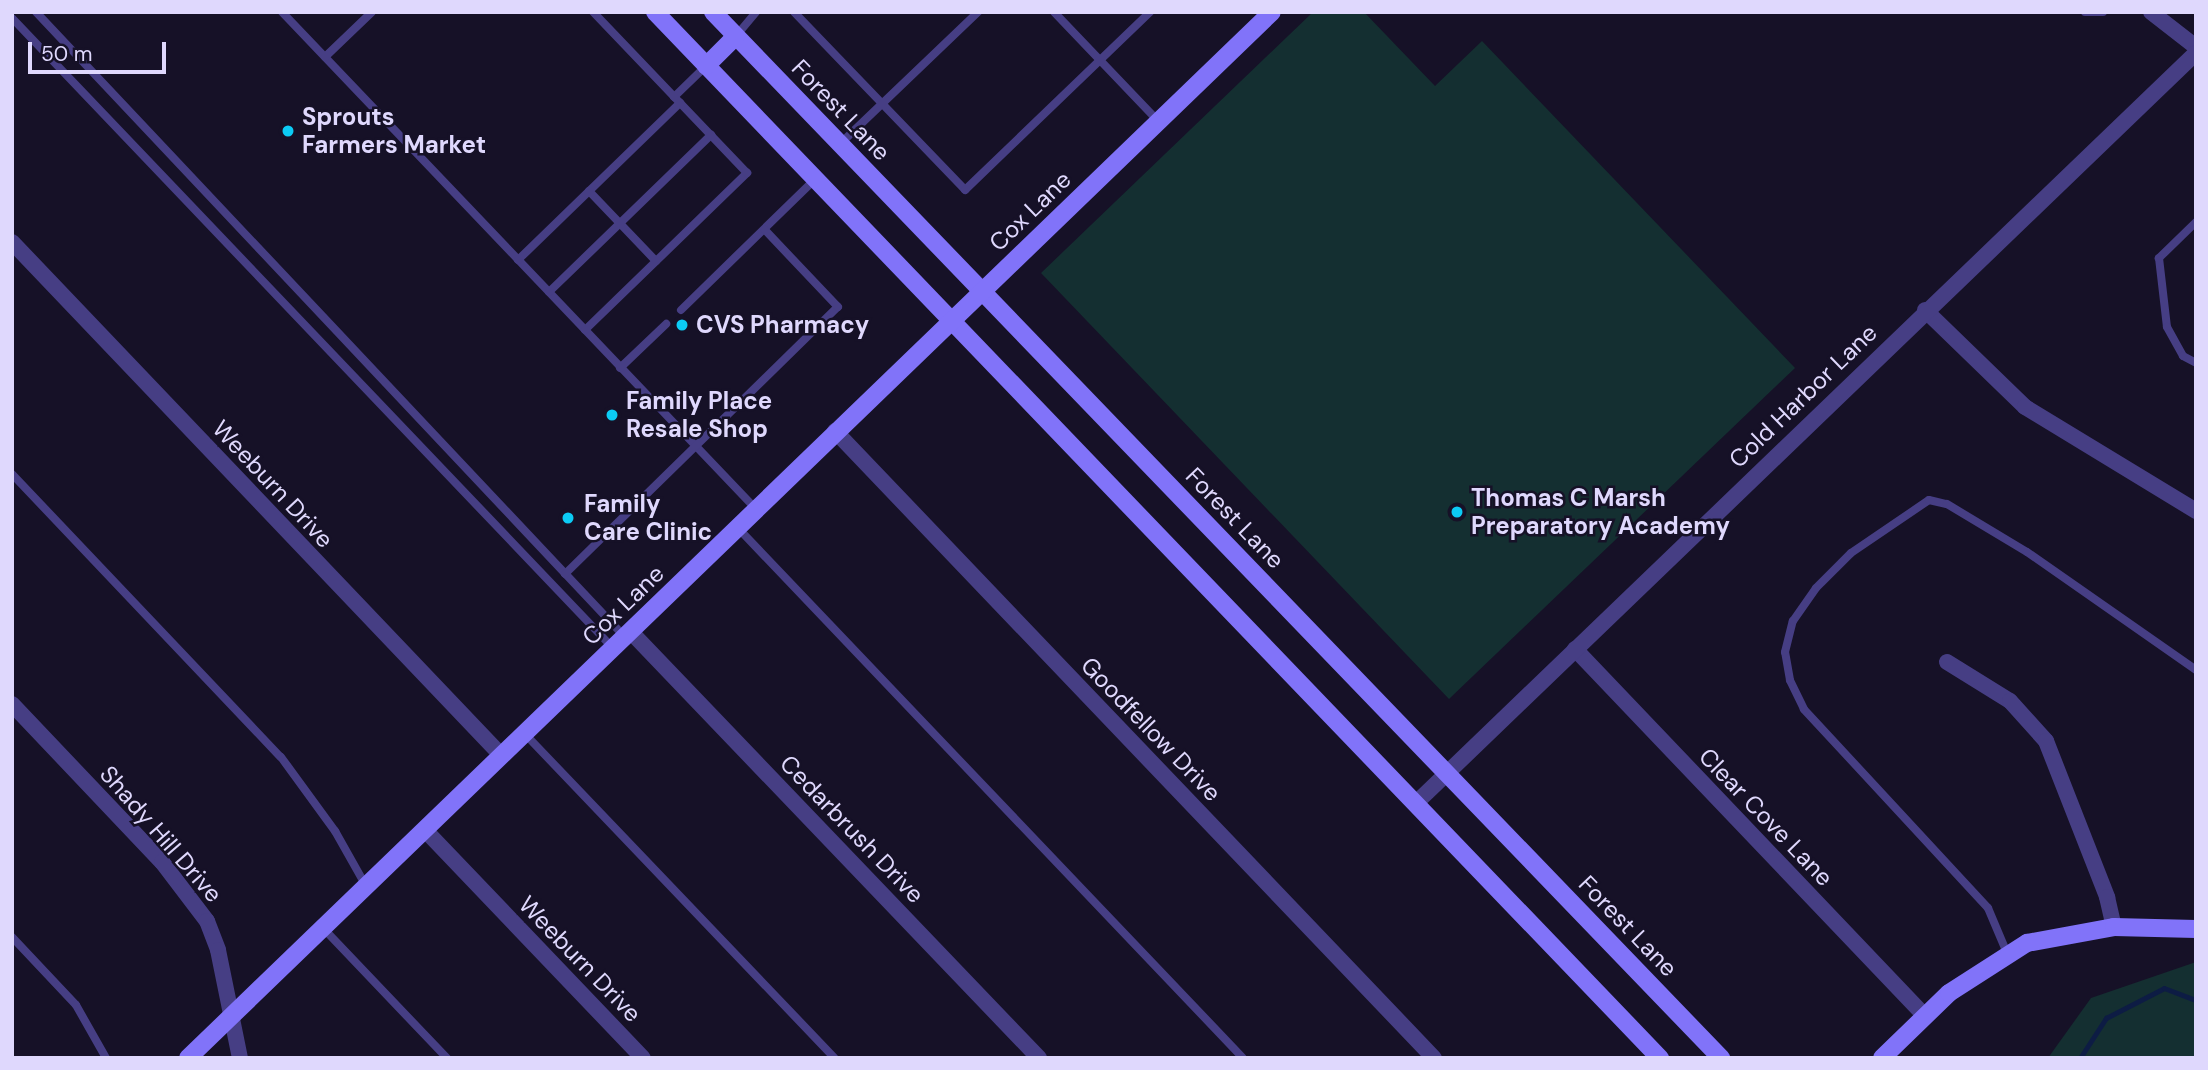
<!DOCTYPE html>
<html>
<head>
<meta charset="utf-8">
<style>
  body { margin:0 }
  #map { position:relative; width:2208px; height:1070px; overflow:hidden; background:#161127; font-family:"DM Sans",sans-serif }
  div>[style] { position:absolute }
  .green>* { inset:0; background:#142f31 }
  .stream>* { height:5px; margin:-2.5px; padding:0 2.5px; transform-origin:2.5px; border-radius:2.5px; background:#0d1c44 }
  .lane>* { height:8px; margin:-4px; padding:0 4px; transform-origin:4px; border-radius:4px; background:#463e84 }
  .street>* { height:16px; margin:-8px; padding:0 8px; transform-origin:8px; border-radius:8px; background:#463e84 }
  .secondary>* { height:18px; margin:-9px; padding:0 9px; transform-origin:9px; border-radius:9px; background:#8173f9 }
  .dots>* { width:19px; height:19px; translate:-50% -50%; box-sizing:border-box; border:4px solid #161127; border-radius:50% }
  span { translate:-50% -50%; white-space:nowrap; text-align:center; line-height:1.15; -webkit-text-stroke:5px #161127; paint-order:stroke }
  .street-label { font-size:24px; color:#dfd8fd }
  .poi-label { font-size:24px; color:#dfd8fd; font-weight:700 }
  .left { translate:0 -50%; text-align:left }
  .frame { position:absolute; inset:0; border:14px solid #dfd8fd; pointer-events:none }
  .scale { position:absolute; left:28px; top:42px; width:138px; height:32px; box-sizing:border-box; border:4px solid #dfd8fd; border-top:0; padding-left:9px; font-size:21px; line-height:24px; white-space:nowrap; color:#dfd8fd; -webkit-text-stroke:5px #161127; paint-order:stroke }
</style>
</head>
<body>
<div id="map">
  <div class="green">
    <div style="clip-path:polygon(1313px 12px,1364px 12px,1435px 86px,1482px 41px,1795px 368px,1449px 699px,1041px 273px)"></div>
    <div style="clip-path:polygon(2196px 962px,2196px 1058px,2048px 1058px,2091px 998px)"></div>
  </div>
  <div class="stream">
    <div style="left:2080px;top:1058px;width:48px;rotate:-57deg"></div>
    <div style="left:2106px;top:1018px;width:65px;rotate:-27.3deg"></div>
    <div style="left:2164px;top:988px;width:34px;rotate:21deg"></div>
  </div>
  <div class="lane">
    <div style="left:36px;top:12px;width:859px;rotate:46.7deg"></div>
    <div style="left:282px;top:12px;width:687px;rotate:46.36deg"></div>
    <div style="left:794px;top:12px;width:247px;rotate:46.1deg"></div>
    <div style="left:965px;top:190px;width:257px;rotate:-43.9deg"></div>
    <div style="left:1054px;top:12px;width:151px;rotate:46.3deg"></div>
    <div style="left:2085px;top:12px;width:18px"></div>
    <div style="left:12px;top:18px;width:872px;rotate:46.35deg"></div>
    <div style="left:736px;top:36px;width:31px;rotate:-50deg"></div>
    <div style="left:325px;top:57px;width:65px;rotate:-43.8deg"></div>
    <div style="left:674px;top:97px;width:45px;rotate:-44.1deg"></div>
    <div style="left:841px;top:143px;width:190px;rotate:-43.7deg"></div>
    <div style="left:589px;top:191px;width:97px;rotate:46.3deg"></div>
    <div style="left:2196px;top:222px;width:52px;rotate:135.8deg"></div>
    <div style="left:2159px;top:258px;width:69px;rotate:83.4deg"></div>
    <div style="left:2167px;top:327px;width:33px;rotate:61deg"></div>
    <div style="left:2183px;top:356px;width:15px;rotate:28deg"></div>
    <div style="left:518px;top:260px;width:226px;rotate:-44.1deg"></div>
    <div style="left:549px;top:292px;width:226px;rotate:-44.1deg"></div>
    <div style="left:681px;top:310px;width:186px;rotate:-44.3deg"></div>
    <div style="left:585px;top:330px;width:226px;rotate:-44.1deg"></div>
    <div style="left:747px;top:173px;width:223px;rotate:-133.7deg"></div>
    <div style="left:620px;top:368px;width:64px;rotate:-43.7deg"></div>
    <div style="left:12px;top:474px;width:390px;rotate:46.5deg"></div>
    <div style="left:281px;top:757px;width:92px;rotate:53.9deg"></div>
    <div style="left:335px;top:831px;width:63px;rotate:60.6deg"></div>
    <div style="left:737px;top:527px;width:733px;rotate:46.38deg"></div>
    <div style="left:565px;top:574px;width:382px;rotate:-44.4deg"></div>
    <div style="left:838px;top:307px;width:106px;rotate:-133.5deg"></div>
    <div style="left:525px;top:734px;width:448px;rotate:46.3deg"></div>
    <div style="left:323px;top:928px;width:180px;rotate:46.4deg"></div>
    <div style="left:12px;top:937px;width:93px;rotate:46.7deg"></div>
    <div style="left:76px;top:1005px;width:61px;rotate:60.5deg"></div>
    <div style="left:2007px;top:953px;width:49px;rotate:-112.9deg"></div>
    <div style="left:1988px;top:908px;width:271px;rotate:-132.8deg"></div>
    <div style="left:1804px;top:709px;width:32px;rotate:-116deg"></div>
    <div style="left:1790px;top:680px;width:28px;rotate:-100deg"></div>
    <div style="left:1785px;top:652px;width:32px;rotate:-76deg"></div>
    <div style="left:1793px;top:621px;width:40px;rotate:-55.1deg"></div>
    <div style="left:1816px;top:588px;width:49px;rotate:-45deg"></div>
    <div style="left:1851px;top:553px;width:94px;rotate:-34.2deg"></div>
    <div style="left:1929px;top:500px;width:18px;rotate:13deg"></div>
    <div style="left:1947px;top:504px;width:93px;rotate:31deg"></div>
    <div style="left:2027px;top:552px;width:206px;rotate:34.9deg"></div>
  </div>
  <div class="street">
    <div style="left:2151px;top:12px;width:57px;rotate:37.9deg"></div>
    <div style="left:12px;top:242px;width:710px;rotate:46.37deg"></div>
    <div style="left:1925px;top:310px;width:139px;rotate:44.1deg"></div>
    <div style="left:2025px;top:407px;width:200px;rotate:31.3deg"></div>
    <div style="left:835px;top:431px;width:867px;rotate:46.31deg"></div>
    <div style="left:631px;top:632px;width:590px;rotate:46.24deg"></div>
    <div style="left:1575px;top:649px;width:507px;rotate:46.36deg"></div>
    <div style="left:1947px;top:662px;width:74px;rotate:31.8deg"></div>
    <div style="left:2010px;top:701px;width:54px;rotate:48deg"></div>
    <div style="left:2046px;top:741px;width:168px;rotate:68.6deg"></div>
    <div style="left:2107px;top:897px;width:31px;rotate:77deg"></div>
    <div style="left:12px;top:704px;width:218px;rotate:46.5deg"></div>
    <div style="left:162px;top:862px;width:74px;rotate:52.7deg"></div>
    <div style="left:207px;top:921px;width:31px;rotate:69deg"></div>
    <div style="left:218px;top:950px;width:110px;rotate:78.5deg"></div>
    <div style="left:1416px;top:803px;width:1082px;rotate:-43.88deg"></div>
    <div style="left:425px;top:830px;width:315px;rotate:46.3deg"></div>
  </div>
  <div class="secondary">
    <div style="left:655px;top:12px;width:1451px;rotate:46.15deg"></div>
    <div style="left:713px;top:12px;width:1453px;rotate:46.06deg"></div>
    <div style="left:706px;top:66px;width:42px;rotate:-45deg"></div>
    <div style="left:188px;top:1058px;width:1506px;rotate:-43.98deg"></div>
    <div style="left:1882px;top:1058px;width:93px;rotate:-44.1deg"></div>
    <div style="left:1949px;top:993px;width:93px;rotate:-32.7deg"></div>
    <div style="left:2027px;top:943px;width:88px;rotate:-10.4deg"></div>
    <div style="left:2114px;top:927px;width:82px;rotate:1.4deg"></div>
  </div>
  <div class="dots">
    <div style="left:288px;top:131px;background:#0ccbf5"></div>
    <div style="left:682px;top:325px;background:#0ccbf5"></div>
    <div style="left:612px;top:415px;background:#0ccbf5"></div>
    <div style="left:1457px;top:512px;background:#0ccbf5"></div>
    <div style="left:568px;top:518px;background:#0ccbf5"></div>
  </div>
  <div class="street-label">
    <span style="left:841px;top:110px;rotate:46deg">Forest Lane</span>
    <span style="left:1030px;top:211px;rotate:-44deg">Cox Lane</span>
    <span style="left:1803px;top:396px;rotate:-44deg">Cold Harbor Lane</span>
    <span style="left:273px;top:484px;rotate:47deg">Weeburn Drive</span>
    <span style="left:1235px;top:518px;rotate:46deg">Forest Lane</span>
    <span style="left:623px;top:605px;rotate:-44deg">Cox Lane</span>
    <span style="left:1151px;top:729px;rotate:46deg">Goodfellow Drive</span>
    <span style="left:1766px;top:817px;rotate:46deg">Clear Cove Lane</span>
    <span style="left:852px;top:829px;rotate:46deg">Cedarbrush Drive</span>
    <span style="left:161px;top:834px;rotate:49deg">Shady Hill Drive</span>
    <span style="left:1628px;top:926px;rotate:46deg">Forest Lane</span>
    <span style="left:580px;top:959px;rotate:46deg">Weeburn Drive</span>
  </div>
  <div class="poi-label">
    <span class="left" style="left:302px;top:131px">Sprouts<br>Farmers Market</span>
    <span class="left" style="left:696px;top:325px">CVS Pharmacy</span>
    <span class="left" style="left:626px;top:415px">Family Place<br>Resale Shop</span>
    <span class="left" style="left:1471px;top:512px">Thomas C Marsh<br>Preparatory Academy</span>
    <span class="left" style="left:584px;top:518px">Family<br>Care Clinic</span>
  </div>
  <div class="frame"></div>
  <div class="scale">50 m</div>
</div>
</body>
</html>
